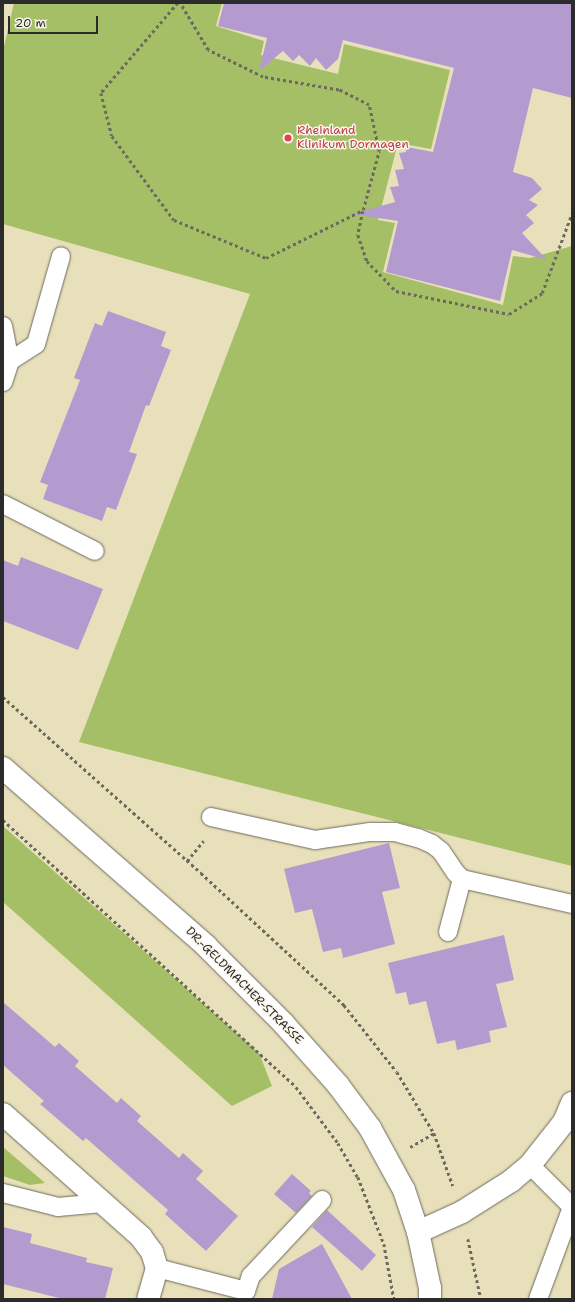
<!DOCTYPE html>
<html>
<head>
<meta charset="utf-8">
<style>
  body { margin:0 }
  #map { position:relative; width:575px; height:1302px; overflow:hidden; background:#e8e0bb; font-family:"Shantell Sans",sans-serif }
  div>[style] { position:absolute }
  .green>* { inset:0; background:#a4bf65 }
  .building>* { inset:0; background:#b49bcf }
  .path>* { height:2.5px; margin-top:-1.25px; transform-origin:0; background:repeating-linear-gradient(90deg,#6d6a5d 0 3px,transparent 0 6px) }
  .roads { filter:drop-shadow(0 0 1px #6d6a5d) drop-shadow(0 0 1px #6d6a5d) }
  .service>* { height:18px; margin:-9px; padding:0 9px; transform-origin:9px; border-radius:9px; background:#fff }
  .minor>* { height:22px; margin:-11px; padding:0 11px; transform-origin:11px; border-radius:11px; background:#fff }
  .tertiary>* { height:22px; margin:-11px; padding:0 11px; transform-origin:11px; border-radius:11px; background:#fff }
  .dots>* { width:11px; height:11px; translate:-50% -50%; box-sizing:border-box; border:2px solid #fbf7ec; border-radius:50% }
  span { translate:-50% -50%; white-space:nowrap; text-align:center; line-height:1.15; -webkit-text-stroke:3px #fbf7ec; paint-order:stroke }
  .health-label { font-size:12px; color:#be3a42 }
  .left { translate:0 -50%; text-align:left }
  .street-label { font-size:12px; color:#2b2b2b }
  .frame { position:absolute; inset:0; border:4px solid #2b2b2b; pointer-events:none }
  .scale { position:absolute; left:8px; top:16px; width:90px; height:18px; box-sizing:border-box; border:2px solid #2b2b2b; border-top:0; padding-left:5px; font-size:12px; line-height:14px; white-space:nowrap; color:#2b2b2b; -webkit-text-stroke:3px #fbf7ec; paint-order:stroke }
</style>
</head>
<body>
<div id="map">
  <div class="green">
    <div style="clip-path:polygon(14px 3px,222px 3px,216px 26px,264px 41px,261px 55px,338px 74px,344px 44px,450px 70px,431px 149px,398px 143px,378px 220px,395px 223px,383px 272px,503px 305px,513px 256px,530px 258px,572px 246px,572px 866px,79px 742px,250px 294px,3px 224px,3px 51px)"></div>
    <div style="clip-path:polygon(3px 826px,259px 1053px,272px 1086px,232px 1106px,3px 902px)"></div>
    <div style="clip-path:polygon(3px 1147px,45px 1183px,30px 1185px,3px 1176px)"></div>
  </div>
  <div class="building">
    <div style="clip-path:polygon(224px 3px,572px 3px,572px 98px,533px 88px,513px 172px,532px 178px,542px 189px,529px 200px,538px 205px,526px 215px,534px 223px,522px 233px,547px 260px,512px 250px,500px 301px,386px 272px,398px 221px,352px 214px,395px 202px,390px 187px,399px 186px,395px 170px,404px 169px,399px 153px,406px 152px,407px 147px,433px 152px,454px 68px,343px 40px,338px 59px,326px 70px,316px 58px,310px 66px,299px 55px,293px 61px,283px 51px,259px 71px,267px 38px,218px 26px)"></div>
    <div style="clip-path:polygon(108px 311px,166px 332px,161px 346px,171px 350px,149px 406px,146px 405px,129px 452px,137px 454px,116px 510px,107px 507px,102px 521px,43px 499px,48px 485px,40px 482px,80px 380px,74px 378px,95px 323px,102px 326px)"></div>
    <div style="clip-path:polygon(21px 557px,103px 589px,78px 650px,3px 621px,3px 560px,18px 566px)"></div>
    <div style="clip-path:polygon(389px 843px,400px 888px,382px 892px,395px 944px,343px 958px,341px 948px,323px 952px,312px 909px,295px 913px,284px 869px)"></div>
    <div style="clip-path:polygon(504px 935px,514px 980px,496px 984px,507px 1027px,489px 1031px,491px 1042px,457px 1050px,455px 1040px,437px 1044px,426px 1001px,409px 1005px,406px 992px,396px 994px,388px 963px)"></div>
    <div style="clip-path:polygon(3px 1002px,55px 1047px,59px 1043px,79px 1061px,75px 1066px,117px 1103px,121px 1098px,141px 1116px,137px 1121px,179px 1158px,183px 1153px,203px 1171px,196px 1179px,238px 1216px,206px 1251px,165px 1214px,168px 1210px,86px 1138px,83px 1141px,40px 1104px,44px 1101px,3px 1065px)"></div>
    <div style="clip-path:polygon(292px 1174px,311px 1191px,309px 1193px,312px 1196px,296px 1213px,274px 1194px)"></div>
    <div style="clip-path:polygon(327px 1210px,376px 1255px,362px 1271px,312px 1227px)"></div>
    <div style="clip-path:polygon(3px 1227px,32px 1234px,30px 1243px,87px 1258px,86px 1262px,113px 1268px,105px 1299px,63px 1299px,3px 1284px)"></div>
    <div style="clip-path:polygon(322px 1244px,352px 1299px,272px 1299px,279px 1269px)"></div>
  </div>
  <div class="path">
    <div style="left:178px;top:3px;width:118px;rotate:130.5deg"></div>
    <div style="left:101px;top:93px;width:44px;rotate:75.7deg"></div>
    <div style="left:112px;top:136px;width:104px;rotate:53.6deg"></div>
    <div style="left:174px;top:220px;width:100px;rotate:22.4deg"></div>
    <div style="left:266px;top:258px;width:108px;rotate:-26.3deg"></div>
    <div style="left:363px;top:210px;width:61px;rotate:-74.8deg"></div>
    <div style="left:379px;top:151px;width:47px;rotate:-102.3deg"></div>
    <div style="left:369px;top:105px;width:34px;rotate:-153deg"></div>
    <div style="left:339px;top:90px;width:77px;rotate:-170.3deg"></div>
    <div style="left:263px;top:77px;width:61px;rotate:-153.9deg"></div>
    <div style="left:208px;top:50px;width:55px;rotate:-120.8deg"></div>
    <div style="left:363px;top:211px;width:25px;rotate:102deg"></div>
    <div style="left:358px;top:235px;width:28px;rotate:71deg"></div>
    <div style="left:367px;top:261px;width:42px;rotate:46deg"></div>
    <div style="left:396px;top:291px;width:115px;rotate:11.5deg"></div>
    <div style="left:509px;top:314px;width:39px;rotate:-32deg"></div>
    <div style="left:542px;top:293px;width:85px;rotate:-69.4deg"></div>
    <div style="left:3px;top:697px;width:265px;rotate:41.6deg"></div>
    <div style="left:201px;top:873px;width:195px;rotate:42.7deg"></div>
    <div style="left:344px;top:1005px;width:85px;rotate:51.7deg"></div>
    <div style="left:397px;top:1072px;width:71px;rotate:58.8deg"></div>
    <div style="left:434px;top:1133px;width:56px;rotate:70.3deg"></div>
    <div style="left:3px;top:820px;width:396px;rotate:42.3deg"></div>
    <div style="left:296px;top:1087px;width:70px;rotate:53.1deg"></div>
    <div style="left:338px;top:1143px;width:39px;rotate:60deg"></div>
    <div style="left:358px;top:1177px;width:72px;rotate:68.8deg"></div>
    <div style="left:384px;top:1244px;width:56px;rotate:79.7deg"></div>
    <div style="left:187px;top:861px;width:26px;rotate:-51deg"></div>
    <div style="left:410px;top:1147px;width:28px;rotate:-30deg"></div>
    <div style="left:468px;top:1239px;width:61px;rotate:77.8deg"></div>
  </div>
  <div class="roads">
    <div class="service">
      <div style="left:3px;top:326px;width:36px;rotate:79deg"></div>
      <div style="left:10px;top:361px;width:22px;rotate:108deg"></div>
      <div style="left:10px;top:361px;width:31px;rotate:-33deg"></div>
      <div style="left:36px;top:344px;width:91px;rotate:-74.1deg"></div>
      <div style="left:3px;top:504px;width:103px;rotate:27.1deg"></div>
      <div style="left:211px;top:817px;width:107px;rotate:12.5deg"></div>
      <div style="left:315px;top:840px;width:56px;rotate:-8.3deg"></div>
      <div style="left:370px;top:832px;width:25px"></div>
      <div style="left:395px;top:832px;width:24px;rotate:15deg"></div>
      <div style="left:418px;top:838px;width:15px;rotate:23deg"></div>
      <div style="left:432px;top:844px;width:11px;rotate:38deg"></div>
      <div style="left:441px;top:851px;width:27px;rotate:56deg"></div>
      <div style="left:456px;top:873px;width:8px;rotate:45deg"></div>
      <div style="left:462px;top:879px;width:113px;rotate:12.8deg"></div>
      <div style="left:448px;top:932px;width:55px;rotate:-75.2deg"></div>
      <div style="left:530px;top:1165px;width:59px;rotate:45deg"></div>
      <div style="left:3px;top:1193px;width:57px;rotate:14.3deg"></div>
      <div style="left:58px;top:1207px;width:44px;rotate:-5.2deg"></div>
      <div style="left:157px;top:1268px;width:92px;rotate:14.5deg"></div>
      <div style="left:246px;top:1291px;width:16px;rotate:-72deg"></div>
      <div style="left:251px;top:1276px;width:104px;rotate:-46.9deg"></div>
      <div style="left:538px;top:1299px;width:98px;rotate:-69.7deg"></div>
    </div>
    <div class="minor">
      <div style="left:3px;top:1114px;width:185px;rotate:41.7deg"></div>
      <div style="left:141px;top:1237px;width:19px;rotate:54deg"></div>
      <div style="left:152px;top:1252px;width:17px;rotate:73deg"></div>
      <div style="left:157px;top:1268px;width:32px;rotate:106deg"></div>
      <div style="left:418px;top:1232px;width:48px;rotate:-24.4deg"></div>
      <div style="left:462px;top:1212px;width:58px;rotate:-32.3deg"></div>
      <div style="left:511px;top:1181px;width:25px;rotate:-40deg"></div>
      <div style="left:530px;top:1165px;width:55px;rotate:-51.7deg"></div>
      <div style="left:564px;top:1122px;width:21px;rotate:-67deg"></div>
    </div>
    <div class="tertiary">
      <div style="left:3px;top:768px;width:270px;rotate:41.2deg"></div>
      <div style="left:206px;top:946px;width:109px;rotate:45deg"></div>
      <div style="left:283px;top:1023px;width:83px;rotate:48.4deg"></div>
      <div style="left:338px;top:1085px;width:54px;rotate:53.3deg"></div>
      <div style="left:370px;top:1128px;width:71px;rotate:61.3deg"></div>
      <div style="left:404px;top:1190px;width:44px;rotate:71.6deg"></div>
      <div style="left:418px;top:1232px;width:57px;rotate:77.9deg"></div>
      <div style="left:430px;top:1288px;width:11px;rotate:90deg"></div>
    </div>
  </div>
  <div class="dots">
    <div style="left:288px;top:138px;background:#e0444e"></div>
  </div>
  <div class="health-label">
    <span class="left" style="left:297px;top:138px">Rheinland<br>Klinikum Dormagen</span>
  </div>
  <div class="street-label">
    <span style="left:244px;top:986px;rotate:45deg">DR.-GELDMACHER-STRASSE</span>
  </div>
  <div class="frame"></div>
  <div class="scale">20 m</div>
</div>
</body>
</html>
